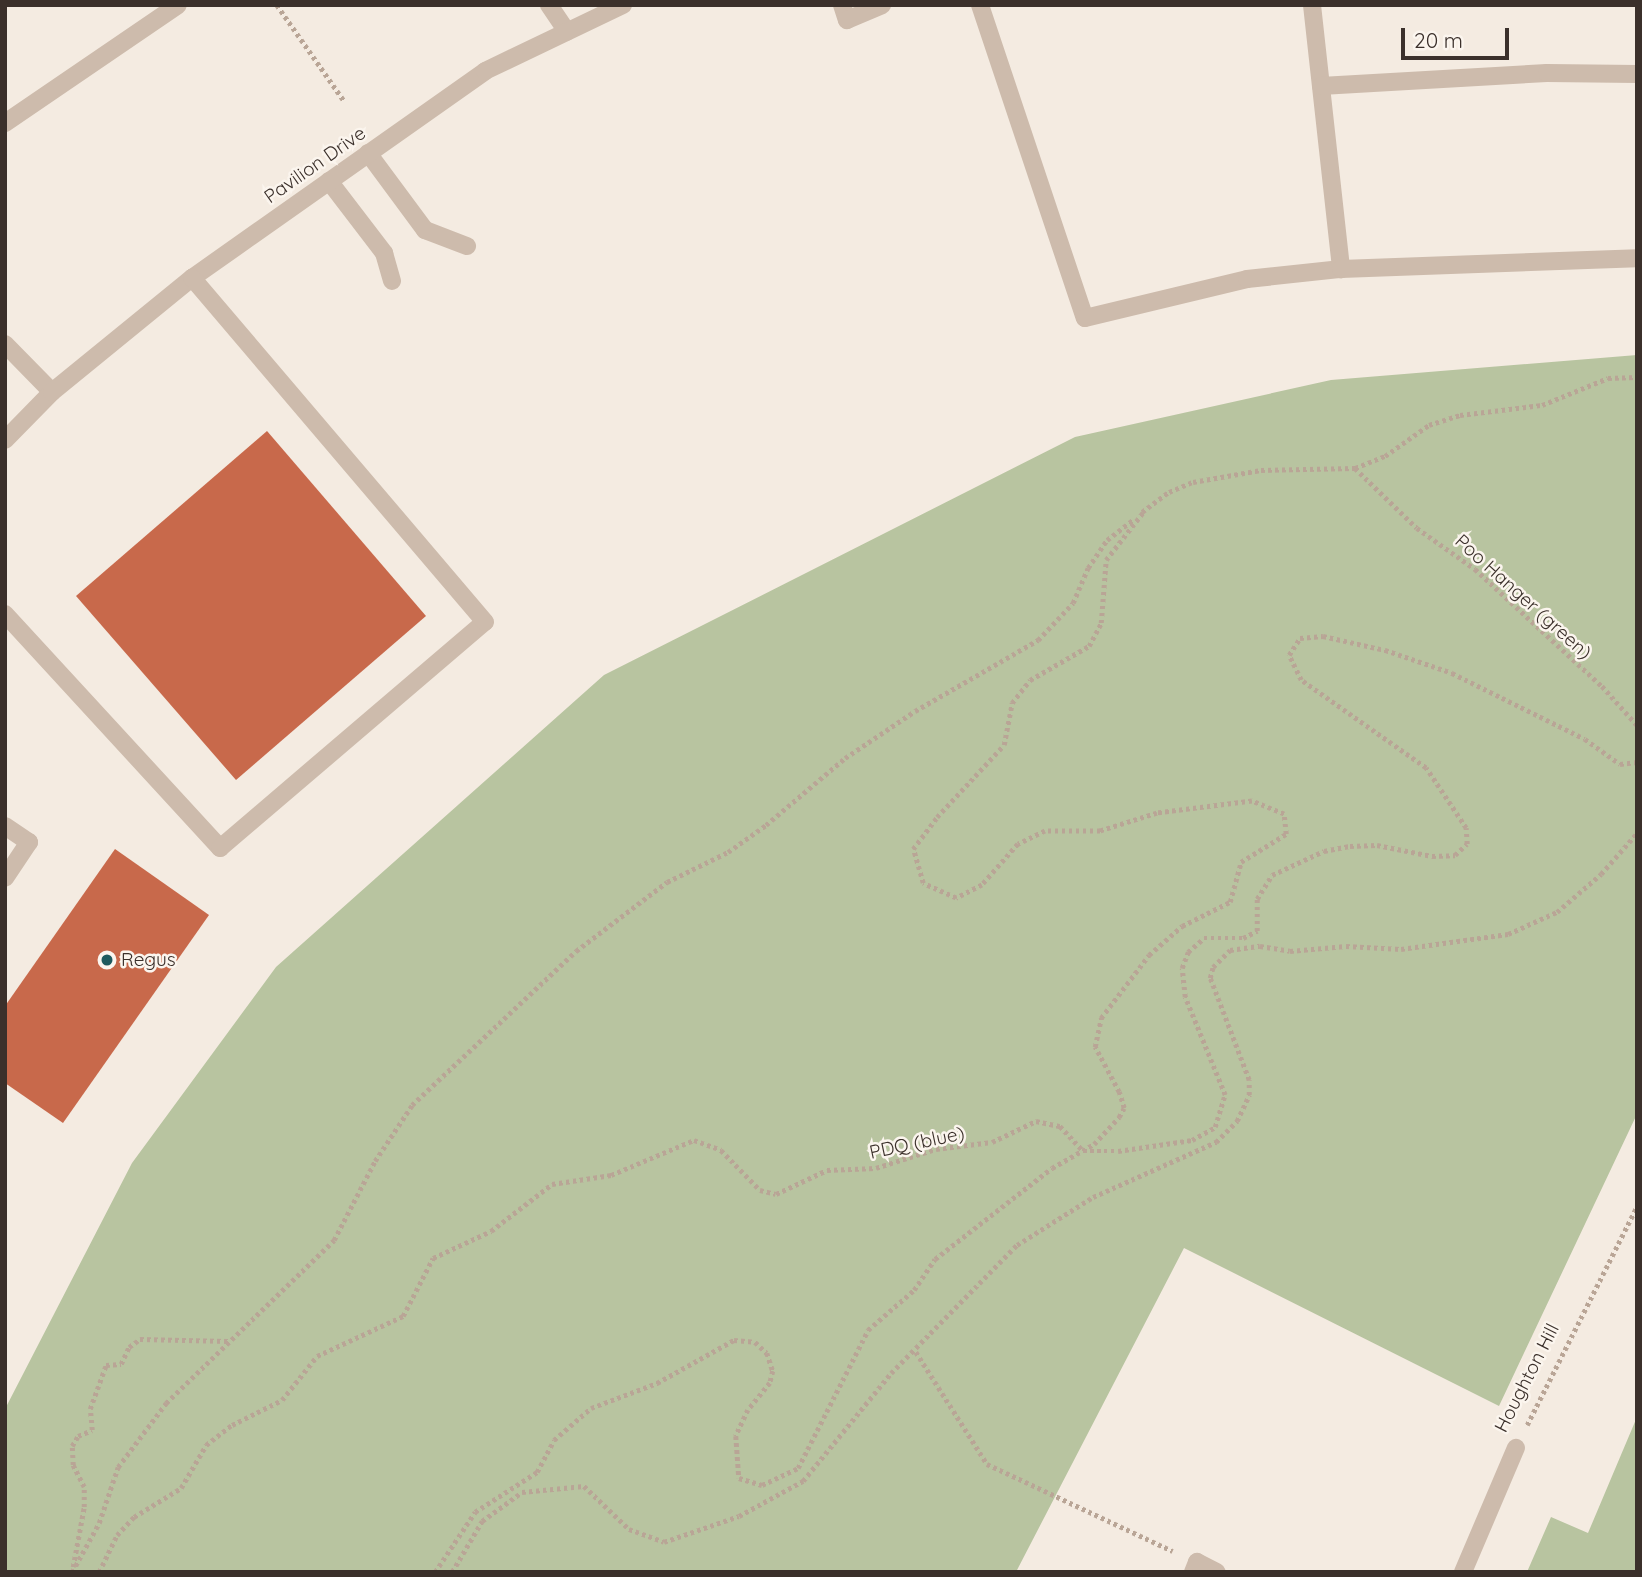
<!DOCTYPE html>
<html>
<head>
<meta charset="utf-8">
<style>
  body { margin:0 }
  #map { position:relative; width:1642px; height:1577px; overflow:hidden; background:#f4ebe1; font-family:Quicksand,sans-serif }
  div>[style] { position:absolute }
  .green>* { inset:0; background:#b8c4a0 }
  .building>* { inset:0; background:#c8694b }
  .path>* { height:4.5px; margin-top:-2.25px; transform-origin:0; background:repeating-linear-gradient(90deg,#b9a596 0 3.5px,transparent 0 7px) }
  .minor>* { height:18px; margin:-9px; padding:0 9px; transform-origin:9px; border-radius:9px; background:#cdbbac }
  .dots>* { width:19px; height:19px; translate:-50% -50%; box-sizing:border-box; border:4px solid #fbf5ee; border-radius:50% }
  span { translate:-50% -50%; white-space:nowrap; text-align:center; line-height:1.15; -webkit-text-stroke:5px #fbf5ee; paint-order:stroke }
  .street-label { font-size:19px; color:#3b302b }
  .poi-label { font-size:19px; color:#3b302b }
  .left { translate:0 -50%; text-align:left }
  .frame { position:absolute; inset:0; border:7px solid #3b302b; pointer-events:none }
  .scale { position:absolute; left:1401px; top:28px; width:108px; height:32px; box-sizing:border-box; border:4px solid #3b302b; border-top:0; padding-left:9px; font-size:21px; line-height:24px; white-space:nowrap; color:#3b302b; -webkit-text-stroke:5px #fbf5ee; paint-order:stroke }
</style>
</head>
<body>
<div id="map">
  <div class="green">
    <div style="clip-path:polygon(1637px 355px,1637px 1114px,1499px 1406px,1184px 1248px,1016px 1572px,5px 1572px,5px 1409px,132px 1163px,276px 967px,604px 675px,1075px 437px,1331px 380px)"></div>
    <div style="clip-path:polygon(1637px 1417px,1637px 1572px,1527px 1572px,1551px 1517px,1588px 1533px)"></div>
  </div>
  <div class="building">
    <div style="clip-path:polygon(267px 431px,426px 616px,236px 780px,76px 596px)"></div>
    <div style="clip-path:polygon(115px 849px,209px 915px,63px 1123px,5px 1083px,5px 1006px)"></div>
  </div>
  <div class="path">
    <div style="left:277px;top:5px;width:118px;rotate:55deg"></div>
    <div style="left:1355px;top:468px;width:86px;rotate:44.1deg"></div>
    <div style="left:1417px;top:528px;width:71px;rotate:35.3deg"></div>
    <div style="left:1475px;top:569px;width:173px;rotate:42.7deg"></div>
    <div style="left:1602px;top:686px;width:52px;rotate:48.1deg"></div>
    <div style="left:1142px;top:512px;width:34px;rotate:-37deg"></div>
    <div style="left:1169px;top:492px;width:26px;rotate:-23deg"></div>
    <div style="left:1193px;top:482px;width:69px;rotate:-10deg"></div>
    <div style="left:1261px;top:470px;width:94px;rotate:-1.2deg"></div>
    <div style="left:1355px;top:468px;width:32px;rotate:-22deg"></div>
    <div style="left:1385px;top:456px;width:54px;rotate:-35.2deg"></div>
    <div style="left:1429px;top:425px;width:33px;rotate:-18deg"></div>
    <div style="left:1460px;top:415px;width:83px;rotate:-7deg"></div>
    <div style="left:1542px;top:405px;width:71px;rotate:-22.2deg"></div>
    <div style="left:1608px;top:378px;width:29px;rotate:-2deg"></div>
    <div style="left:1083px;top:1151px;width:35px"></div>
    <div style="left:1118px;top:1151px;width:75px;rotate:-8.5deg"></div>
    <div style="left:1192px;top:1140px;width:26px;rotate:-29deg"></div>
    <div style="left:1215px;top:1127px;width:34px;rotate:-73deg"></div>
    <div style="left:1225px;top:1095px;width:106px;rotate:-112.2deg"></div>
    <div style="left:1185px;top:997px;width:29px;rotate:-96deg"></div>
    <div style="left:1182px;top:968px;width:17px;rotate:-69deg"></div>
    <div style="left:1188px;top:952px;width:21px;rotate:-41deg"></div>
    <div style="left:1204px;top:938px;width:39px"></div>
    <div style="left:1243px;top:938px;width:16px;rotate:-27deg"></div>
    <div style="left:1257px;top:931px;width:32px;rotate:-90deg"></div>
    <div style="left:1257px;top:899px;width:28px;rotate:-58deg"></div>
    <div style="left:1272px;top:875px;width:57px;rotate:-24.8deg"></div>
    <div style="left:1324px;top:851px;width:26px;rotate:-11deg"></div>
    <div style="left:1350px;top:846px;width:27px;rotate:-2deg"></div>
    <div style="left:1377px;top:845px;width:56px;rotate:11.3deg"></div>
    <div style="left:1432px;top:856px;width:23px;rotate:-2deg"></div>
    <div style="left:1455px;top:855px;width:16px;rotate:-43deg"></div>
    <div style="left:1467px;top:844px;width:16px;rotate:-94deg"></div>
    <div style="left:1466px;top:828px;width:72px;rotate:-123.7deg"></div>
    <div style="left:1426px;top:768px;width:153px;rotate:-144.9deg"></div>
    <div style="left:1301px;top:680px;width:28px;rotate:-116deg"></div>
    <div style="left:1289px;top:655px;width:20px;rotate:-57deg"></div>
    <div style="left:1300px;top:638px;width:23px;rotate:-5deg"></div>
    <div style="left:1323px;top:636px;width:64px;rotate:12.7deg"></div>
    <div style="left:1385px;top:650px;width:71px;rotate:18.9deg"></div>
    <div style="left:1452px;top:673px;width:148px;rotate:26.4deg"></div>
    <div style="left:1585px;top:739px;width:43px;rotate:35.5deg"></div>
    <div style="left:1620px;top:764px;width:17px;rotate:-7deg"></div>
    <div style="left:916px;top:1352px;width:133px;rotate:57.6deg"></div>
    <div style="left:987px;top:1464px;width:205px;rotate:25.1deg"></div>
    <div style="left:1527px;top:1425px;width:245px;rotate:-63.3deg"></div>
    <div style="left:73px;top:1567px;width:61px;rotate:-79.6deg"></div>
    <div style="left:84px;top:1507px;width:20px;rotate:-90deg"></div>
    <div style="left:84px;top:1487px;width:25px;rotate:-117deg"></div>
    <div style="left:73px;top:1465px;width:19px;rotate:-93deg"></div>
    <div style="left:72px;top:1446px;width:12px;rotate:-59deg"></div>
    <div style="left:78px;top:1436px;width:15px;rotate:-23deg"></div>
    <div style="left:92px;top:1430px;width:21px;rotate:-95deg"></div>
    <div style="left:90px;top:1409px;width:47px;rotate:-70deg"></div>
    <div style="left:106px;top:1365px;width:15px;rotate:-4deg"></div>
    <div style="left:121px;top:1364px;width:19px;rotate:-65deg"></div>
    <div style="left:129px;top:1347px;width:14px;rotate:-36deg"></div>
    <div style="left:140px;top:1339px;width:88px;rotate:1.3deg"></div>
    <div style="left:72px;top:1572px;width:56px;rotate:-61.1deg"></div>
    <div style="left:99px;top:1523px;width:59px;rotate:-71.3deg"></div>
    <div style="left:118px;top:1467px;width:80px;rotate:-53.1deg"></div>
    <div style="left:166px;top:1403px;width:234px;rotate:-44.1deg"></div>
    <div style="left:334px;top:1240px;width:89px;rotate:-62.6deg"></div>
    <div style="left:375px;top:1161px;width:67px;rotate:-56.5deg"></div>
    <div style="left:412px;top:1105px;width:225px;rotate:-43.2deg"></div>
    <div style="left:576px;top:951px;width:114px;rotate:-37.2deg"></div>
    <div style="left:667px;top:882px;width:68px;rotate:-26.2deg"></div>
    <div style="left:728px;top:852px;width:47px;rotate:-35.4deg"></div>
    <div style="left:766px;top:825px;width:104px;rotate:-40.3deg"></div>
    <div style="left:845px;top:758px;width:84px;rotate:-33.9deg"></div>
    <div style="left:915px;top:711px;width:142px;rotate:-30deg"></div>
    <div style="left:1038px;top:640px;width:51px;rotate:-46.6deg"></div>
    <div style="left:1073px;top:603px;width:38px;rotate:-67deg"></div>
    <div style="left:1088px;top:568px;width:34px;rotate:-56deg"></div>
    <div style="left:1107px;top:540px;width:33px;rotate:-38deg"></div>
    <div style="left:99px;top:1572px;width:41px;rotate:-64.1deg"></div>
    <div style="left:117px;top:1535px;width:25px;rotate:-47deg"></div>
    <div style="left:134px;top:1517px;width:55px;rotate:-31.7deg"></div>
    <div style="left:181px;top:1488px;width:50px;rotate:-59.8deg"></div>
    <div style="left:206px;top:1445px;width:33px;rotate:-38deg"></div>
    <div style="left:232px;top:1425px;width:56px;rotate:-26.6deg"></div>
    <div style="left:282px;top:1400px;width:56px;rotate:-51.5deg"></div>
    <div style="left:317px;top:1356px;width:95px;rotate:-24.9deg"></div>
    <div style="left:403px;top:1316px;width:65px;rotate:-62.7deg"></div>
    <div style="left:433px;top:1258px;width:64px;rotate:-25deg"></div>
    <div style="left:491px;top:1231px;width:77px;rotate:-37.6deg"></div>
    <div style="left:552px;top:1184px;width:60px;rotate:-8.7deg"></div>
    <div style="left:611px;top:1175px;width:90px;rotate:-22.9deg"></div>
    <div style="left:694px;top:1140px;width:29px;rotate:20deg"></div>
    <div style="left:721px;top:1150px;width:56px;rotate:45.7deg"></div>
    <div style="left:760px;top:1190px;width:16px;rotate:14deg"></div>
    <div style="left:776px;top:1194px;width:56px;rotate:-25.2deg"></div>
    <div style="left:827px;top:1170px;width:49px;rotate:-2.3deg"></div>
    <div style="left:876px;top:1168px;width:63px;rotate:-17.6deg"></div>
    <div style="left:936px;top:1149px;width:56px;rotate:-7.1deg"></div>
    <div style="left:992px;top:1142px;width:49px;rotate:-25.5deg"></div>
    <div style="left:1036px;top:1121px;width:25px;rotate:12deg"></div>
    <div style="left:1060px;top:1126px;width:33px;rotate:47deg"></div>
    <div style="left:435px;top:1572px;width:72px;rotate:-56.3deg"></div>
    <div style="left:475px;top:1512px;width:74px;rotate:-32.8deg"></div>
    <div style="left:537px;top:1472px;width:36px;rotate:-62deg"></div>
    <div style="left:554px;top:1440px;width:49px;rotate:-40.9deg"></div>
    <div style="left:591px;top:1408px;width:71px;rotate:-20.7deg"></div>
    <div style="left:657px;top:1383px;width:88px;rotate:-29.2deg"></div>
    <div style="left:734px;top:1340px;width:21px;rotate:5deg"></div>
    <div style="left:755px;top:1342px;width:16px;rotate:43deg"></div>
    <div style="left:767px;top:1353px;width:19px;rotate:72deg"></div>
    <div style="left:773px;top:1371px;width:12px;rotate:104deg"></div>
    <div style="left:770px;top:1383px;width:35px;rotate:129deg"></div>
    <div style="left:748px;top:1410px;width:29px;rotate:115deg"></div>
    <div style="left:736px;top:1436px;width:42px;rotate:85.9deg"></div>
    <div style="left:739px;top:1478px;width:24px;rotate:17deg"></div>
    <div style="left:762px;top:1485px;width:40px;rotate:-25deg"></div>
    <div style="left:798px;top:1468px;width:155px;rotate:-63.1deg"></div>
    <div style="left:868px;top:1330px;width:61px;rotate:-41deg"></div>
    <div style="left:914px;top:1290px;width:37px;rotate:-56deg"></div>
    <div style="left:935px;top:1259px;width:148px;rotate:-37.9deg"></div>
    <div style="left:1052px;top:1168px;width:48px;rotate:-29.7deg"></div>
    <div style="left:1094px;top:1144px;width:37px;rotate:-47deg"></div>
    <div style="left:1119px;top:1117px;width:10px;rotate:-61deg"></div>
    <div style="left:1124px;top:1108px;width:17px;rotate:-107deg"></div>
    <div style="left:1119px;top:1092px;width:51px;rotate:-118.1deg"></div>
    <div style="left:1095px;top:1047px;width:30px;rotate:-78deg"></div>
    <div style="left:1101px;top:1018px;width:79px;rotate:-52.7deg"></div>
    <div style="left:1149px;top:955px;width:44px;rotate:-41.3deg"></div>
    <div style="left:1182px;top:926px;width:54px;rotate:-26.6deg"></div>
    <div style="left:1230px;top:902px;width:41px;rotate:-74.6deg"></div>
    <div style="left:1241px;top:862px;width:53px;rotate:-31.9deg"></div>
    <div style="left:1286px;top:834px;width:20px;rotate:-96deg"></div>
    <div style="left:1284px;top:814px;width:35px;rotate:-158deg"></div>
    <div style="left:1252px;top:801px;width:96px;rotate:172.8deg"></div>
    <div style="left:1157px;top:813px;width:60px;rotate:162.5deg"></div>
    <div style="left:1100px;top:831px;width:55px;rotate:180deg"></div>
    <div style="left:1045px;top:831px;width:30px;rotate:154deg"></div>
    <div style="left:1018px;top:844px;width:55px;rotate:131.3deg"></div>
    <div style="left:982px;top:885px;width:29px;rotate:153deg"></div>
    <div style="left:956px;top:898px;width:36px;rotate:-156deg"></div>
    <div style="left:923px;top:883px;width:35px;rotate:-106deg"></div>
    <div style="left:913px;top:849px;width:40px;rotate:-53deg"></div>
    <div style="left:937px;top:817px;width:98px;rotate:-47.1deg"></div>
    <div style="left:1004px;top:745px;width:43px;rotate:-79.2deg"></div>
    <div style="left:1012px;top:703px;width:29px;rotate:-52deg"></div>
    <div style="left:1030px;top:680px;width:68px;rotate:-30deg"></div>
    <div style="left:1089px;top:646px;width:26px;rotate:-62deg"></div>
    <div style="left:1101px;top:623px;width:63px;rotate:-85.5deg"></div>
    <div style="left:1106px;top:560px;width:62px;rotate:-52.2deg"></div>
    <div style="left:452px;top:1572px;width:59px;rotate:-59.5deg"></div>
    <div style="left:482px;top:1521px;width:49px;rotate:-35.9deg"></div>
    <div style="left:522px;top:1492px;width:62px;rotate:-5.5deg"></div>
    <div style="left:584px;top:1486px;width:62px;rotate:43.7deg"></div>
    <div style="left:629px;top:1529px;width:37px;rotate:20deg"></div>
    <div style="left:664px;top:1542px;width:79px;rotate:-19.1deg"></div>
    <div style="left:739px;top:1516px;width:73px;rotate:-28.7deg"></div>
    <div style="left:803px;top:1481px;width:139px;rotate:-50.8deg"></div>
    <div style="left:891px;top:1373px;width:180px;rotate:-45.5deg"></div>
    <div style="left:1017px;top:1245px;width:90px;rotate:-32.3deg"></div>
    <div style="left:1093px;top:1197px;width:135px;rotate:-24.1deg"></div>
    <div style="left:1216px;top:1142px;width:30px;rotate:-45deg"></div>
    <div style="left:1237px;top:1121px;width:29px;rotate:-65deg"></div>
    <div style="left:1249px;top:1095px;width:15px;rotate:-90deg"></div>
    <div style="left:1249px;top:1080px;width:109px;rotate:-110.9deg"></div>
    <div style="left:1210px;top:978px;width:11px;rotate:-75deg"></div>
    <div style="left:1213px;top:967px;width:24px;rotate:-45deg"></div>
    <div style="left:1230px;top:950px;width:30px;rotate:-8deg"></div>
    <div style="left:1260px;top:946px;width:30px;rotate:9deg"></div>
    <div style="left:1290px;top:951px;width:56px;rotate:-5.1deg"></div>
    <div style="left:1346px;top:946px;width:55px;rotate:3.1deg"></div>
    <div style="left:1401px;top:949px;width:108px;rotate:-8deg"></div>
    <div style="left:1508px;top:934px;width:54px;rotate:-24.2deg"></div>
    <div style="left:1557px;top:912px;width:58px;rotate:-40.8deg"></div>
    <div style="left:1601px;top:874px;width:55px;rotate:-48.7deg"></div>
  </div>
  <div class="minor">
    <div style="left:549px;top:5px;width:32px;rotate:56deg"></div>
    <div style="left:842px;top:5px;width:16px;rotate:72deg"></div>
    <div style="left:847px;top:20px;width:38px;rotate:-23deg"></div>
    <div style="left:980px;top:5px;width:330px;rotate:71.5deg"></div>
    <div style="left:1085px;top:318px;width:167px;rotate:-13.5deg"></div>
    <div style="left:1247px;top:279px;width:95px;rotate:-6.1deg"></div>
    <div style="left:1312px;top:5px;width:266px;rotate:83.7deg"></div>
    <div style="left:1341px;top:269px;width:296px;rotate:-2.1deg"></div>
    <div style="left:1321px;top:86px;width:226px;rotate:-3.3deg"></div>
    <div style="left:1547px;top:73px;width:90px;rotate:0.6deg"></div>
    <div style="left:5px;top:123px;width:209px;rotate:-34.3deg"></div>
    <div style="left:368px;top:153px;width:96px;rotate:53.5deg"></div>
    <div style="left:425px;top:230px;width:45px;rotate:20.9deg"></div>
    <div style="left:329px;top:181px;width:91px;rotate:52.6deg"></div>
    <div style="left:384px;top:253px;width:29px;rotate:74deg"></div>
    <div style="left:5px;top:344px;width:67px;rotate:45.6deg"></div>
    <div style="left:5px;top:440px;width:67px;rotate:-45.6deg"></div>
    <div style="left:52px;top:392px;width:181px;rotate:-39.2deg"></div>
    <div style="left:192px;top:278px;width:359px;rotate:-35.2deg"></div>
    <div style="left:485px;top:71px;width:153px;rotate:-25.6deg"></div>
    <div style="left:5px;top:614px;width:318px;rotate:47.4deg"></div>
    <div style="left:220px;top:848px;width:348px;rotate:-40.5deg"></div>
    <div style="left:485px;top:622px;width:452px;rotate:-130.4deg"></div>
    <div style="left:5px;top:826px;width:29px;rotate:34deg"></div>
    <div style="left:29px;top:842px;width:43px;rotate:123.7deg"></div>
    <div style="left:1193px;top:1572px;width:11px;rotate:-68deg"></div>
    <div style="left:1197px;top:1562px;width:22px;rotate:27deg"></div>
    <div style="left:1463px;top:1572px;width:135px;rotate:-66.9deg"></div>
  </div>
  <div class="dots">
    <div style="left:107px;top:960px;background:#1f5a5e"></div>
  </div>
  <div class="street-label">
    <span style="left:315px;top:165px;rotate:-35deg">Pavilion Drive</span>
    <span style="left:1523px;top:597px;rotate:42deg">Poo Hanger (green)</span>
    <span style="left:917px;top:1143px;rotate:-12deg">PDQ (blue)</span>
    <span style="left:1527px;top:1378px;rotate:-63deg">Houghton Hill</span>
  </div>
  <div class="poi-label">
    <span class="left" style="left:121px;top:960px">Regus</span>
  </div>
  <div class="frame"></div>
  <div class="scale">20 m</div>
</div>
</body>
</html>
